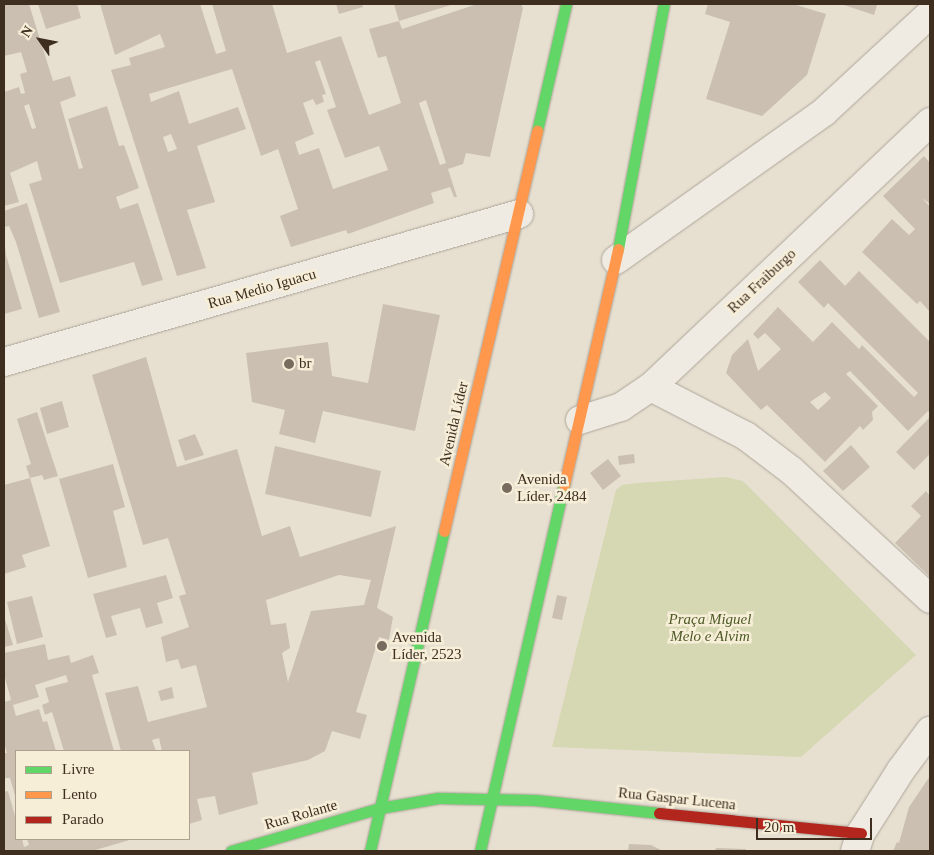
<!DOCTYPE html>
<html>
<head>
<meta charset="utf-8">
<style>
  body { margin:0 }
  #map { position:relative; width:934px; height:855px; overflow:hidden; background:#e7e0d1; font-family:Georgia,serif }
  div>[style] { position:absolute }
  .green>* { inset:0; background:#d6d7b3 }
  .building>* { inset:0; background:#cbbfb2 }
  .roads { filter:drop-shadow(0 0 1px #ada599) drop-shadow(0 0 1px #ada599) }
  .street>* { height:28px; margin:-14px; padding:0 14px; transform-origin:14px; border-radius:14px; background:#efebe3 }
  .fast>* { height:11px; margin:-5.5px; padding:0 5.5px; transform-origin:5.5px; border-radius:5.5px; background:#63d668 }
  .slow>* { height:11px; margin:-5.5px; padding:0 5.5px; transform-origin:5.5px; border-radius:5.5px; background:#ff974d }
  .jam>* { height:11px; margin:-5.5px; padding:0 5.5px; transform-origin:5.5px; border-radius:5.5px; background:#b3261e }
  .dots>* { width:14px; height:14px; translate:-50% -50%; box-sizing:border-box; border:2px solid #f7eed8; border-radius:50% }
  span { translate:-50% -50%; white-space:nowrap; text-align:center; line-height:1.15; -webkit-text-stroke:5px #f7eed8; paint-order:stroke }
  .street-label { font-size:15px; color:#3d2e20 }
  .poi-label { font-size:15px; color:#3d2e20 }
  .left { translate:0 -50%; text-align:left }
  .park-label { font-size:15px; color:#4d5a26; font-style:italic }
  .frame { position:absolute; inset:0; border:5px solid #3d2e20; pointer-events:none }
  .legend { position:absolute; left:15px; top:750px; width:175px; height:90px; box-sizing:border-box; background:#f7eed8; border:1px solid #ada18e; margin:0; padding:6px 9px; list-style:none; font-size:15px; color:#3d2e20 }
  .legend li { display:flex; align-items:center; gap:10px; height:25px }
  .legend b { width:25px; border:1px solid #ada18e }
  .north { position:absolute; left:15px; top:15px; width:50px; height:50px; -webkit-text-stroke:4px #f7eed8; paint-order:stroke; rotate:303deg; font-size:14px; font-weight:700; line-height:20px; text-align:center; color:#3d2e20 }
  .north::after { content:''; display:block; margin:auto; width:18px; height:22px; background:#3d2e20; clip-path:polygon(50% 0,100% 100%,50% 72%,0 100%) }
  .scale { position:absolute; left:756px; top:818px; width:116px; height:22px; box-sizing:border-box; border:2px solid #3d2e20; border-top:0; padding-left:6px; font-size:15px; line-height:18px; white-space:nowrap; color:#3d2e20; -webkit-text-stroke:4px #f7eed8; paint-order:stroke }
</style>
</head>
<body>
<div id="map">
  <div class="green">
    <div style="clip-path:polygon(726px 477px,743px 481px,916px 655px,801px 757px,552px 747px,616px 490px,622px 485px,637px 483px)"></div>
  </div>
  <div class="building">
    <div style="clip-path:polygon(evenodd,4px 4px,29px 4px,53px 81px,70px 76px,76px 96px,60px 102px,79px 169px,83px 168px,68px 119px,107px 106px,119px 146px,124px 145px,139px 188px,116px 197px,120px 209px,138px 203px,163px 280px,142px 286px,134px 262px,60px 283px,29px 184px,42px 180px,37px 161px,10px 173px,19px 202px,4px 206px,4px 92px,19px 87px,21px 94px,25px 93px,20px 74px,27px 72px,21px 52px,4px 56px,4px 4px,29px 104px,36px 128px,32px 129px,24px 106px,29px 104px)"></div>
    <div style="clip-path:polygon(38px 4px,77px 4px,81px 18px,46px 29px)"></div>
    <div style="clip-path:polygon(evenodd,100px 4px,200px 4px,216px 54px,226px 51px,212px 4px,272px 4px,287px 53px,341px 36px,369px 115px,401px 103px,386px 56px,378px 58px,369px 29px,399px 21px,402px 29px,477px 4px,521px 4px,523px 8px,490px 157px,466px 153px,463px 164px,448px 169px,457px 197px,454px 197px,450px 187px,431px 193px,434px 203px,348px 234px,346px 230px,291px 247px,280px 216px,298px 209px,278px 149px,261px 156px,232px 69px,149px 94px,151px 102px,179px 91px,189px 124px,238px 107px,246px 129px,197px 146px,215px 202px,187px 210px,206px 268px,177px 276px,111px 70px,131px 65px,129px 58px,165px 47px,160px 34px,115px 55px,100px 4px,320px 60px,336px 107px,327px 110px,345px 158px,379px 146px,388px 170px,333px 189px,319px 148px,299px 155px,295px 142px,314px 134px,303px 103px,313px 99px,316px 105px,324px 102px,322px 95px,326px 94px,315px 62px,320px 60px,100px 4px,426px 100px,446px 163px,440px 165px,419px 103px,426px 100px,100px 4px,171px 134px,177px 149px,168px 152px,163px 137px,171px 134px)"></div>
    <div style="clip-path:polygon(336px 4px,362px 4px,363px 7px,339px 14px)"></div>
    <div style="clip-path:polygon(394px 4px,454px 4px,399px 21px)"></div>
    <div style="clip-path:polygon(708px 4px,793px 4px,826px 14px,807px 75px,762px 116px,706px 99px,730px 22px,705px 14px)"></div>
    <div style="clip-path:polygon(841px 4px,871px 4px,877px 5px,874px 15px)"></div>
    <div style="clip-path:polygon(924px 156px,930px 163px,930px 204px,922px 198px,930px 207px,930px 312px,920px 301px,917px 304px,862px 252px,892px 219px,909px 235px,915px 229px,883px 196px)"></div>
    <div style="clip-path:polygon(27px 203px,60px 312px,39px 318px,16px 242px,9px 226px,4px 227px,4px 211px)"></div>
    <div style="clip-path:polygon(4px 235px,6px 255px,22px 309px,4px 314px)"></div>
    <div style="clip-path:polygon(evenodd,820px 260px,845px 286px,859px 271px,930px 342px,930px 413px,928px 411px,908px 431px,850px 371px,846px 374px,878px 406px,872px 412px,873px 420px,863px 430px,860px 426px,825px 462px,767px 405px,761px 410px,726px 373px,732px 355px,748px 339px,758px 371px,781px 349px,765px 333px,758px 339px,753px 334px,778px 307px,813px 342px,832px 322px,859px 349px,862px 345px,914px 397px,918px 393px,828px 303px,824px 308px,798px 282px,820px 260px,825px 392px,831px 398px,818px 410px,810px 402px,825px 392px)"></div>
    <div style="clip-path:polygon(383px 304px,440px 315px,415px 431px,323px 411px,315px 443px,279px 434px,285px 410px,252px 402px,246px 353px,328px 342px,332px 376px,368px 383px)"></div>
    <div style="clip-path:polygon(evenodd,146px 357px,177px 467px,237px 449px,262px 536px,290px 526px,300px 557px,396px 526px,377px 608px,393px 617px,389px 640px,379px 637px,356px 712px,367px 715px,360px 739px,332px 731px,325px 751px,308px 760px,252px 773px,258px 804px,219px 815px,215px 796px,197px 799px,202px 820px,189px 824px,189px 751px,162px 751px,159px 738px,152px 740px,156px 751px,121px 751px,105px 693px,138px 686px,148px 722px,207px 707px,196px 665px,181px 669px,178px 659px,166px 662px,161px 637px,189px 627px,179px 596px,186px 594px,168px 538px,143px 545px,92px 375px,146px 357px,339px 575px,371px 580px,364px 605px,311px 611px,288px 682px,282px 653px,290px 648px,286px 623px,271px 625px,266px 600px,339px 575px)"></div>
    <div style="clip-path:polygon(62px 401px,69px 427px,47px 434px,40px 408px)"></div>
    <div style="clip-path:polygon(37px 412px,58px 476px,44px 480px,42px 475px,30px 478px,26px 466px,31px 464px,17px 419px)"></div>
    <div style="clip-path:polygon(930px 417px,930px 454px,914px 470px,896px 452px)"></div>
    <div style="clip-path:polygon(195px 434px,204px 455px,185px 461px,178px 440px)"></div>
    <div style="clip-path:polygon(851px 445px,870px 467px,843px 491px,823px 471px)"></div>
    <div style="clip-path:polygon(275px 446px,381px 471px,371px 517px,265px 494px)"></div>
    <div style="clip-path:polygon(634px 454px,635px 463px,619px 465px,618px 456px)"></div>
    <div style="clip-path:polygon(608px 459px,621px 476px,603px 490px,590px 473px)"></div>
    <div style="clip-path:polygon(113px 464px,125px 507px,113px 511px,127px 567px,88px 578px,59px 479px)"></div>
    <div style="clip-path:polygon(30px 478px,50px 546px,22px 555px,26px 567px,4px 574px,4px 485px)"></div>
    <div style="clip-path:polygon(926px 491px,930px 496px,930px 577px,895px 543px,921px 516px,911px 506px)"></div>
    <div style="clip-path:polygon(166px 575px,173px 598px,157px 603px,163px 623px,146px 628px,140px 608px,111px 616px,117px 635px,106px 638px,93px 594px)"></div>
    <div style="clip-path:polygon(557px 595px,567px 597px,562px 620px,552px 618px)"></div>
    <div style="clip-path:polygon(32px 596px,43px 637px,17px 644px,7px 602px)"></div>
    <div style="clip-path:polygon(4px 616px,13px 645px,4px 647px)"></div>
    <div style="clip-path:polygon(45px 644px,48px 660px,69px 655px,71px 663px,93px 655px,99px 673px,92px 675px,114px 751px,64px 751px,52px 712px,45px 715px,42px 705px,49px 702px,45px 688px,68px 682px,66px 675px,35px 685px,39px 697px,13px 705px,16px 716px,39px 709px,43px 722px,47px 721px,56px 751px,16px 751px,16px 799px,10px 778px,4px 778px,4px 753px,7px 753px,4px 742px,4px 702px,11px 700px,4px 674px,4px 653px)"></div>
    <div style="clip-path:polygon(172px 687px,174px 698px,161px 701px,158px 691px)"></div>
    <div style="clip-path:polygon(930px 776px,930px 851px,893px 851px,897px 842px,899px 843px,909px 807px)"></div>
    <div style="clip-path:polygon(8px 791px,16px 820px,16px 839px,22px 839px,24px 847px,29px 845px,27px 839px,133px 839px,92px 851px,4px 851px,4px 792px)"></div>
    <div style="clip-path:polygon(629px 844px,651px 845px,663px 851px,628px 851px)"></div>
    <div style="clip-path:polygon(716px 848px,746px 849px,746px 851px,715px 851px)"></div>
  </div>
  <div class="roads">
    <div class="street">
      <div style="left:616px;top:260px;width:255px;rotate:-35.4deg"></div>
      <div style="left:824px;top:112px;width:144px;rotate:-42.8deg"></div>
      <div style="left:4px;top:362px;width:536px;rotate:-16.03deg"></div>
      <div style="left:651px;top:387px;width:107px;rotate:27.3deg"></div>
      <div style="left:746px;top:436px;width:58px;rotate:37.3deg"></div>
      <div style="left:792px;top:471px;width:188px;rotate:42.8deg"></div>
      <div style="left:580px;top:420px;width:43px;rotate:-17.6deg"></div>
      <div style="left:621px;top:407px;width:36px;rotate:-34deg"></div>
      <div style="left:651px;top:387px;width:385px;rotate:-43.5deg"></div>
      <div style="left:855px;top:851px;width:19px;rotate:-72deg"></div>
      <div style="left:861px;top:833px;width:75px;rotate:-57.6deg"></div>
      <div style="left:901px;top:770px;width:49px;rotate:-53.4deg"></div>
    </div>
    <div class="fast">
      <div style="left:537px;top:131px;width:130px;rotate:-77.1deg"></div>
      <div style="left:618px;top:249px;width:249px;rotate:-79.4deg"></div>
      <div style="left:231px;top:851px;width:155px;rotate:-16.1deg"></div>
      <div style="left:380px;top:808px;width:59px;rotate:-9.8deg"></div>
      <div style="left:438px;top:798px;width:97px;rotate:1.2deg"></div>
      <div style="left:535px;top:800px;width:125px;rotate:6deg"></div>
      <div style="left:370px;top:851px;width:328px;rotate:-77deg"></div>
      <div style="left:480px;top:851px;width:376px;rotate:-77.1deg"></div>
    </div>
    <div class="slow">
      <div style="left:564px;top:485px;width:242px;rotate:-77.1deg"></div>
      <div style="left:444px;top:531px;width:411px;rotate:-76.9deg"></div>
    </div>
    <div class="jam">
      <div style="left:659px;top:813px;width:203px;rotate:5.7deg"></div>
    </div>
  </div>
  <div class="dots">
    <div style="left:289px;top:364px;background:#786c5e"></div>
    <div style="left:507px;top:488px;background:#786c5e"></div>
    <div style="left:382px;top:646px;background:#786c5e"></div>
  </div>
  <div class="street-label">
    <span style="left:762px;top:281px;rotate:-43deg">Rua Fraiburgo</span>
    <span style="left:262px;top:289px;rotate:-16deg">Rua Medio Iguacu</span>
    <span style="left:454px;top:424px;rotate:-77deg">Avenida Líder</span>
    <span style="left:677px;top:799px;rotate:6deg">Rua Gaspar Lucena</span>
    <span style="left:301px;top:815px;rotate:-16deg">Rua Rolante</span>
  </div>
  <div class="poi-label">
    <span class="left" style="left:299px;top:364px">br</span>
    <span class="left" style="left:517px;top:488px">Avenida<br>Líder, 2484</span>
    <span class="left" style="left:392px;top:646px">Avenida<br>Líder, 2523</span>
  </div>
  <div class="park-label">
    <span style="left:710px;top:628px">Praça Miguel<br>Melo e Alvim</span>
  </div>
  <div class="frame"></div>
  <ul class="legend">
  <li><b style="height:6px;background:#63d668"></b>Livre</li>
  <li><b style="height:6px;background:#ff974d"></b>Lento</li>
  <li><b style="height:6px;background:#b3261e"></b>Parado</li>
  </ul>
  <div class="north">N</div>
  <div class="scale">20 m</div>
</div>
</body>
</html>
